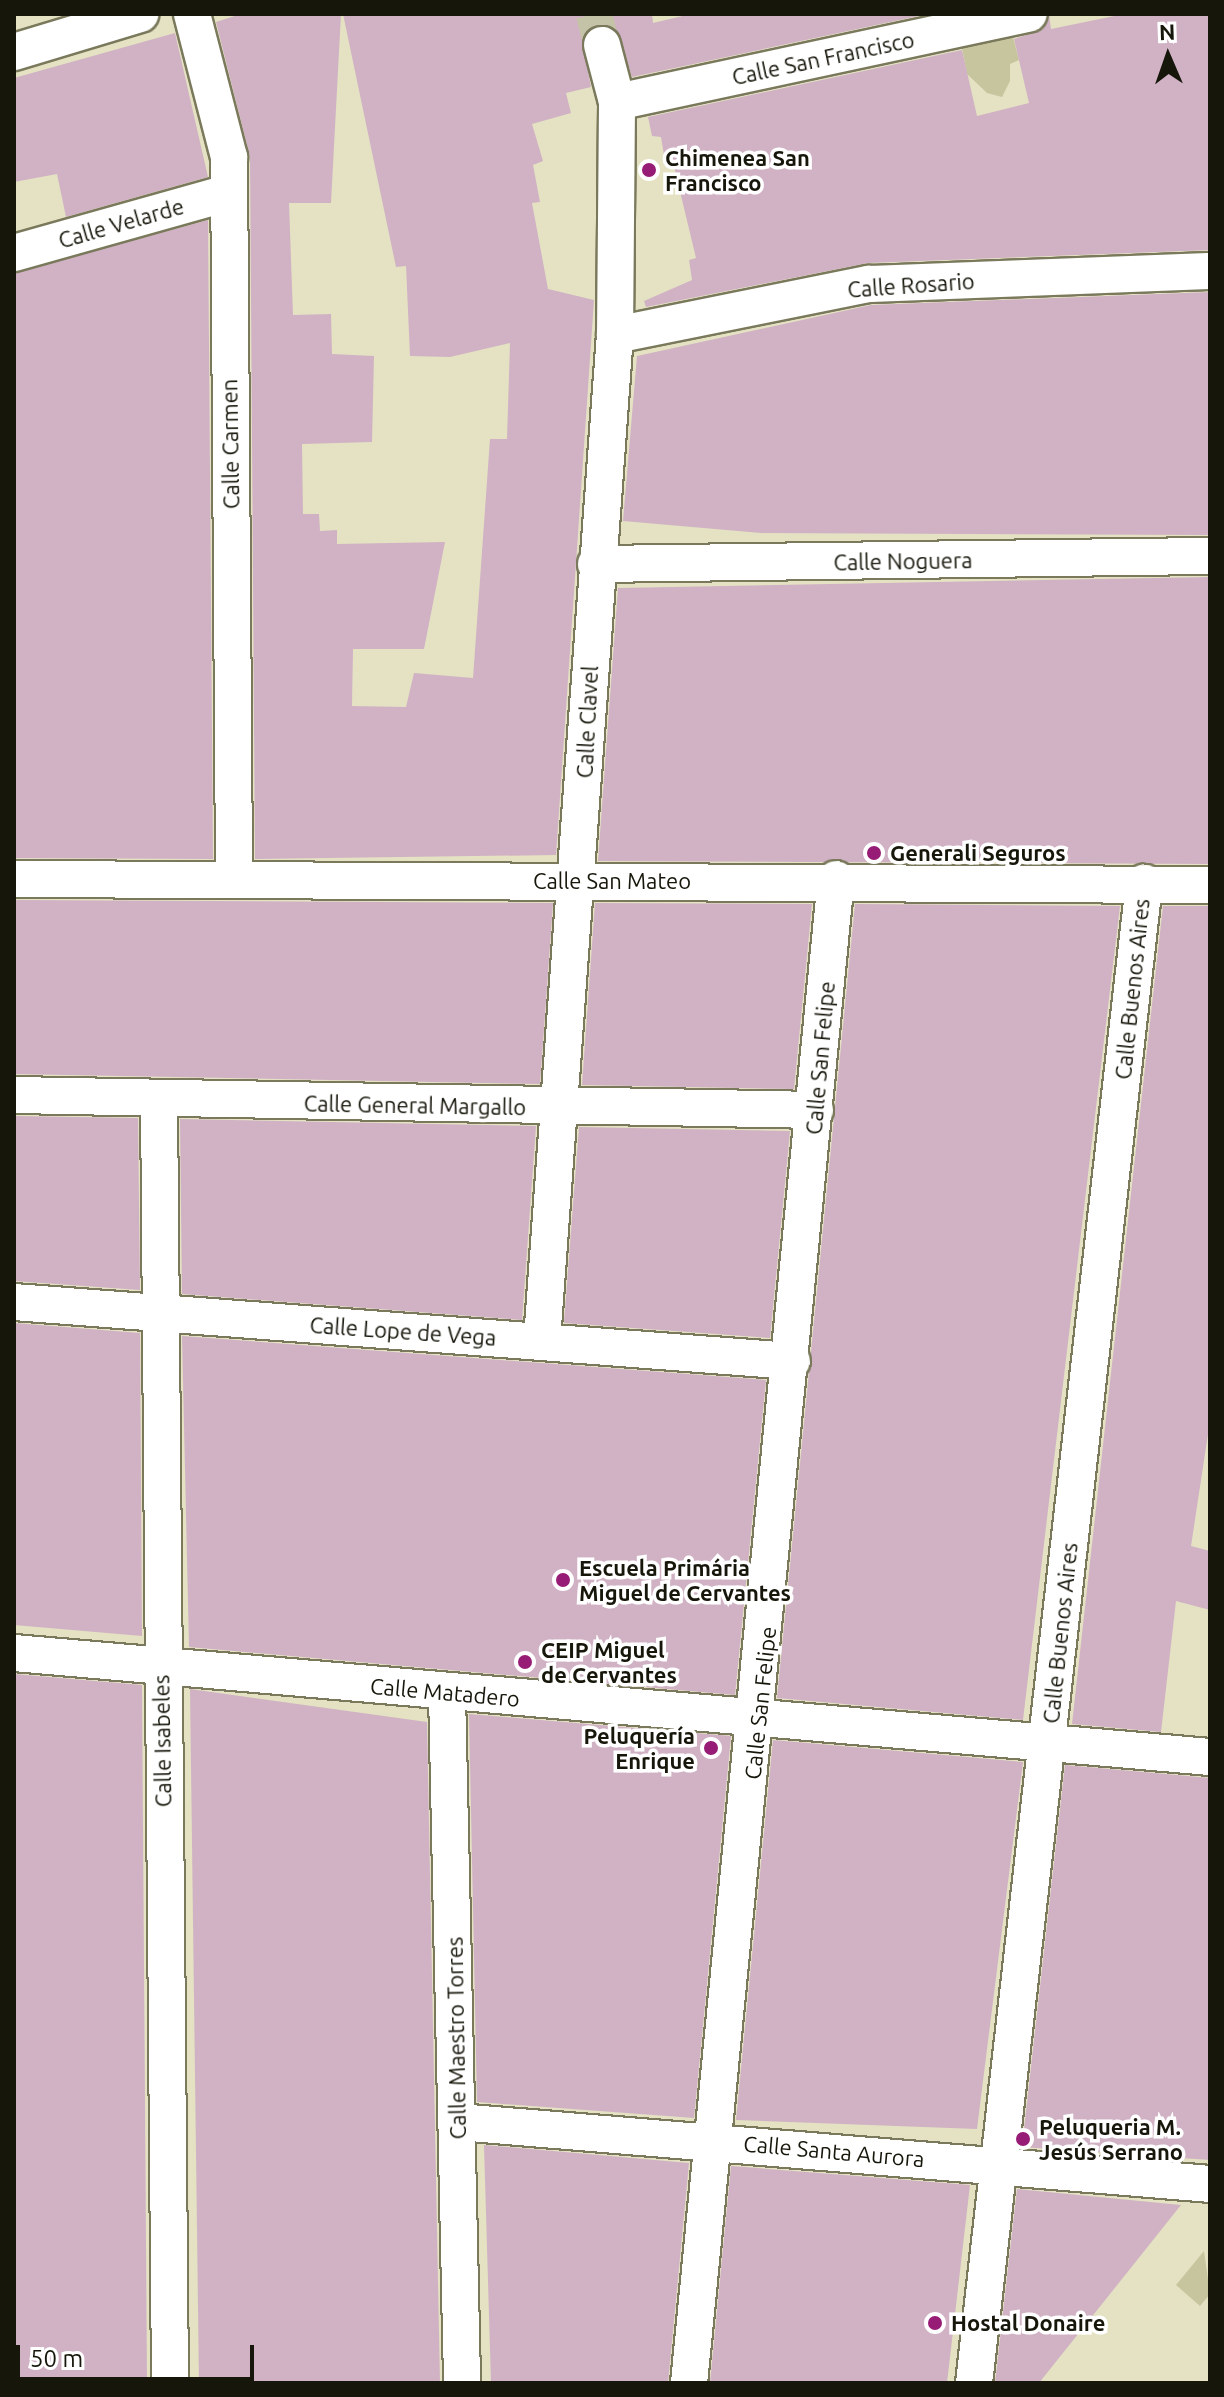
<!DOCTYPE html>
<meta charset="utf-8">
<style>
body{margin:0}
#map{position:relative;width:1224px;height:2397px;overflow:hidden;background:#e4e2c3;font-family:Ubuntu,sans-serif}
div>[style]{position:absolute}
.green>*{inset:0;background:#c7c59d}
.building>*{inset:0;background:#d0b2c4}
.street-tunnel>*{height:36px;margin-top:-18px;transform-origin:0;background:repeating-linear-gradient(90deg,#c5c3a7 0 36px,transparent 0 54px)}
.roads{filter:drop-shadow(2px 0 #7a795c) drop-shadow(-2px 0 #7a795c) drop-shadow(0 2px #7a795c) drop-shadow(0 -2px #7a795c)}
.street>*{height:36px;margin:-18px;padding:0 18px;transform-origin:18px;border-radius:18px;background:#fff}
.dots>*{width:22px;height:22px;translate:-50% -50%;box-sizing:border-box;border:4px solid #fff;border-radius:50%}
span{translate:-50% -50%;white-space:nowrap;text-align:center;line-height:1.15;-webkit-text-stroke:7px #fff;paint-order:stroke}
.street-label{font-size:22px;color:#16160b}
.poi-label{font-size:22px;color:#16160b;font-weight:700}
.left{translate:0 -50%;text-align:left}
.right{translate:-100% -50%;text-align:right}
.frame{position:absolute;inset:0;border:16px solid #16160b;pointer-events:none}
.north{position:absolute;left:1128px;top:16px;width:80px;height:80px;-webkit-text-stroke:6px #fff;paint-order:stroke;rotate:358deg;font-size:22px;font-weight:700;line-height:32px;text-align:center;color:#16160b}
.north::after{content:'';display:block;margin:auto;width:28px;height:36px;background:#16160b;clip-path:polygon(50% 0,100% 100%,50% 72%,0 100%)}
.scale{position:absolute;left:16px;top:2345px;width:238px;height:36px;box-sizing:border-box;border:4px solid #16160b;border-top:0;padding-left:10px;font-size:24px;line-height:28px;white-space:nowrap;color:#16160b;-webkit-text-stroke:6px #fff;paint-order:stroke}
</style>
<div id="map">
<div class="green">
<div style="clip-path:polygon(1013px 37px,1019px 60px,1010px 64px,1010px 81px,1002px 97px,987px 93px,967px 74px,962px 48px)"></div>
<div style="clip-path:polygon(1204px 2251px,1210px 2294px,1200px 2306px,1176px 2285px)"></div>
</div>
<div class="building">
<div style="clip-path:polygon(241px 14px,341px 14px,331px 203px,289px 203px,293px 315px,331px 314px,332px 354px,374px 356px,372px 442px,302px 444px,303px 514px,319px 514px,320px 531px,337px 530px,337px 544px,445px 542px,424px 649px,353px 649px,352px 706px,406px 707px,414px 673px,473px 678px,490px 439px,507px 439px,510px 343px,450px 357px,410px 356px,406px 266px,396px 267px,343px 14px,652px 14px,653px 23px,691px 14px,928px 14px,632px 77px,617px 31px,596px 25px,582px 40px,591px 87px,566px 93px,571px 113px,532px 124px,543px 161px,533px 165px,540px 202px,532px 203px,548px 289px,594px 300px,556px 855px,255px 859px,250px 157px,216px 22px)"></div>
<div style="clip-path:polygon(1049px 14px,1051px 29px,1124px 14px,1210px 14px,1210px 250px,868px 263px,646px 307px,644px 301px,692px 280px,689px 260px,696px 258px,671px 154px,664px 155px,661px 137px,652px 136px,648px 117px,962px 50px,977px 116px,1029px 103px,1014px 39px,1042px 30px)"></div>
<div style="clip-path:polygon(175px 33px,208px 177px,66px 217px,57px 174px,14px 182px,14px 78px)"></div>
<div style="clip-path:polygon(208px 220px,213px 859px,14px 858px,14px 273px)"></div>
<div style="clip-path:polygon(1210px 292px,1210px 535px,761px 533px,623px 521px,637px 356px,871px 305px)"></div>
<div style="clip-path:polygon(1210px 577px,1210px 864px,598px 861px,618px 588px)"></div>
<div style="clip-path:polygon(14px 900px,553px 903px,540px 1084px,14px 1074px)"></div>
<div style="clip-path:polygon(595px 903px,812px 904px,794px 1089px,582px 1085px)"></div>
<div style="clip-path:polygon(855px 904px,1120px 906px,1023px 1720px,777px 1698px)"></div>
<div style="clip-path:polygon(1163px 906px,1210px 906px,1210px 1421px,1191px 1546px,1210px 1551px,1210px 1610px,1176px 1601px,1161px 1732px,1072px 1724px)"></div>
<div style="clip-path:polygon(14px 1116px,138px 1118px,140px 1290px,14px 1281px)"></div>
<div style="clip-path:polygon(180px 1119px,536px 1126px,522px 1320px,182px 1294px)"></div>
<div style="clip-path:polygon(579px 1127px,790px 1131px,770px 1338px,564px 1323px)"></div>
<div style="clip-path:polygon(14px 1323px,140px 1333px,142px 1636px,14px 1625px)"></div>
<div style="clip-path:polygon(182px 1336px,766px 1380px,735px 1695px,189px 1647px)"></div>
<div style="clip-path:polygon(14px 1674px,142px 1685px,147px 2383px,14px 2383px)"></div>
<div style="clip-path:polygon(190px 1689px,427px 1722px,440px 2383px,199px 2383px)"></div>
<div style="clip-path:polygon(469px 1714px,731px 1736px,694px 2118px,477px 2102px)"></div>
<div style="clip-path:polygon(773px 1740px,1023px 1762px,977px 2129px,736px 2120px)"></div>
<div style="clip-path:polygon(1065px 1765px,1210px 1778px,1210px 2160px,1022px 2147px)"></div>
<div style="clip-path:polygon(484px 2145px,689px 2163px,668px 2383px,491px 2383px)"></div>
<div style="clip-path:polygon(731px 2166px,970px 2185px,947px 2383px,710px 2383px)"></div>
<div style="clip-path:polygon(1017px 2189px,1181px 2205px,1039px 2383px,995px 2383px)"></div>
</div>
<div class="street-tunnel">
<div style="left:594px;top:14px;width:32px;rotate:76deg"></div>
</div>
<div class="roads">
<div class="street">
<div style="left:192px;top:14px;width:148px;rotate:75.5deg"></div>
<div style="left:229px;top:157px;width:722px;rotate:89.6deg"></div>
<div style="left:14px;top:52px;width:132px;rotate:-16.8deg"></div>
<div style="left:617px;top:102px;width:421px;rotate:-12.1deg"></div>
<div style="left:14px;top:253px;width:222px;rotate:-15.7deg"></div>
<div style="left:615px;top:335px;width:259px;rotate:-11.4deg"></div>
<div style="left:869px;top:284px;width:341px;rotate:-2.2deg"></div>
<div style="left:596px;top:564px;width:614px;rotate:-0.75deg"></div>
<div style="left:14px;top:879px;width:1196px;rotate:0.29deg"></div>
<div style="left:14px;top:1095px;width:801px;rotate:1.07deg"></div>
<div style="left:159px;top:1099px;width:1284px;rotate:89.51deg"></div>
<div style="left:14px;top:1302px;width:780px;rotate:4.34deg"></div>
<div style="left:542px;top:1340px;width:1008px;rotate:-85.85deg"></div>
<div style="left:615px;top:335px;width:233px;rotate:-89.5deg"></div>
<div style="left:617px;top:102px;width:59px;rotate:-104.7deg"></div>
<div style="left:14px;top:1653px;width:1201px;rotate:4.97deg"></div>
<div style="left:447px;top:1693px;width:690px;rotate:88.75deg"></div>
<div style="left:458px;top:2122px;width:755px;rotate:4.71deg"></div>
<div style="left:689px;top:2383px;width:1511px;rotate:-84.42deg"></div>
<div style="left:974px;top:2383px;width:1510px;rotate:-83.53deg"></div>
</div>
</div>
<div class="dots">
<div style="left:649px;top:170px;background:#961c76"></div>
<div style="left:874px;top:853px;background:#961c76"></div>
<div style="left:563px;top:1580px;background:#961c76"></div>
<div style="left:525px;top:1662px;background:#961c76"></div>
<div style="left:711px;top:1748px;background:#961c76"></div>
<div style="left:1023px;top:2139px;background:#961c76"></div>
<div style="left:935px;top:2323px;background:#961c76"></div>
</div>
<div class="street-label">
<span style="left:823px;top:58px;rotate:-12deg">Calle San Francisco</span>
<span style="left:121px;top:223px;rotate:-16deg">Calle Velarde</span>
<span style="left:911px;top:285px;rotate:-4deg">Calle Rosario</span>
<span style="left:230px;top:444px;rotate:-91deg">Calle Carmen</span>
<span style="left:903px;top:561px;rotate:-1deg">Calle Noguera</span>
<span style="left:587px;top:722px;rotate:-87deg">Calle Clavel</span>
<span style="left:612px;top:881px">Calle San Mateo</span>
<span style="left:1132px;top:989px;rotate:-84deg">Calle Buenos Aires</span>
<span style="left:820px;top:1058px;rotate:-85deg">Calle San Felipe</span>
<span style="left:415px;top:1105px;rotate:1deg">Calle General Margallo</span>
<span style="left:403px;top:1331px;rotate:4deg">Calle Lope de Vega</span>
<span style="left:1060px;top:1633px;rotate:-84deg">Calle Buenos Aires</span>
<span style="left:445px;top:1692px;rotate:5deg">Calle Matadero</span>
<span style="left:760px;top:1703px;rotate:-84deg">Calle San Felipe</span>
<span style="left:162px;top:1741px;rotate:-91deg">Calle Isabeles</span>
<span style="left:456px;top:2038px;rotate:-91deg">Calle Maestro Torres</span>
<span style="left:834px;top:2151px;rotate:5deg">Calle Santa Aurora</span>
</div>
<div class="poi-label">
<span class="left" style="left:665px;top:170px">Chimenea San<br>Francisco</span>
<span class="left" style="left:890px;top:853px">Generali Seguros</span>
<span class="left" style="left:579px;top:1580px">Escuela Primária<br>Miguel de Cervantes</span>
<span class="left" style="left:541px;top:1662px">CEIP Miguel<br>de Cervantes</span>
<span class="right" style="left:695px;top:1748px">Peluquería<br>Enrique</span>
<span class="left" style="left:1039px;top:2139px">Peluqueria M.<br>Jesús Serrano</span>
<span class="left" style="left:951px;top:2323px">Hostal Donaire</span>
</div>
<div class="frame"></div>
<div class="north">N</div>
<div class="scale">50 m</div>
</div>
